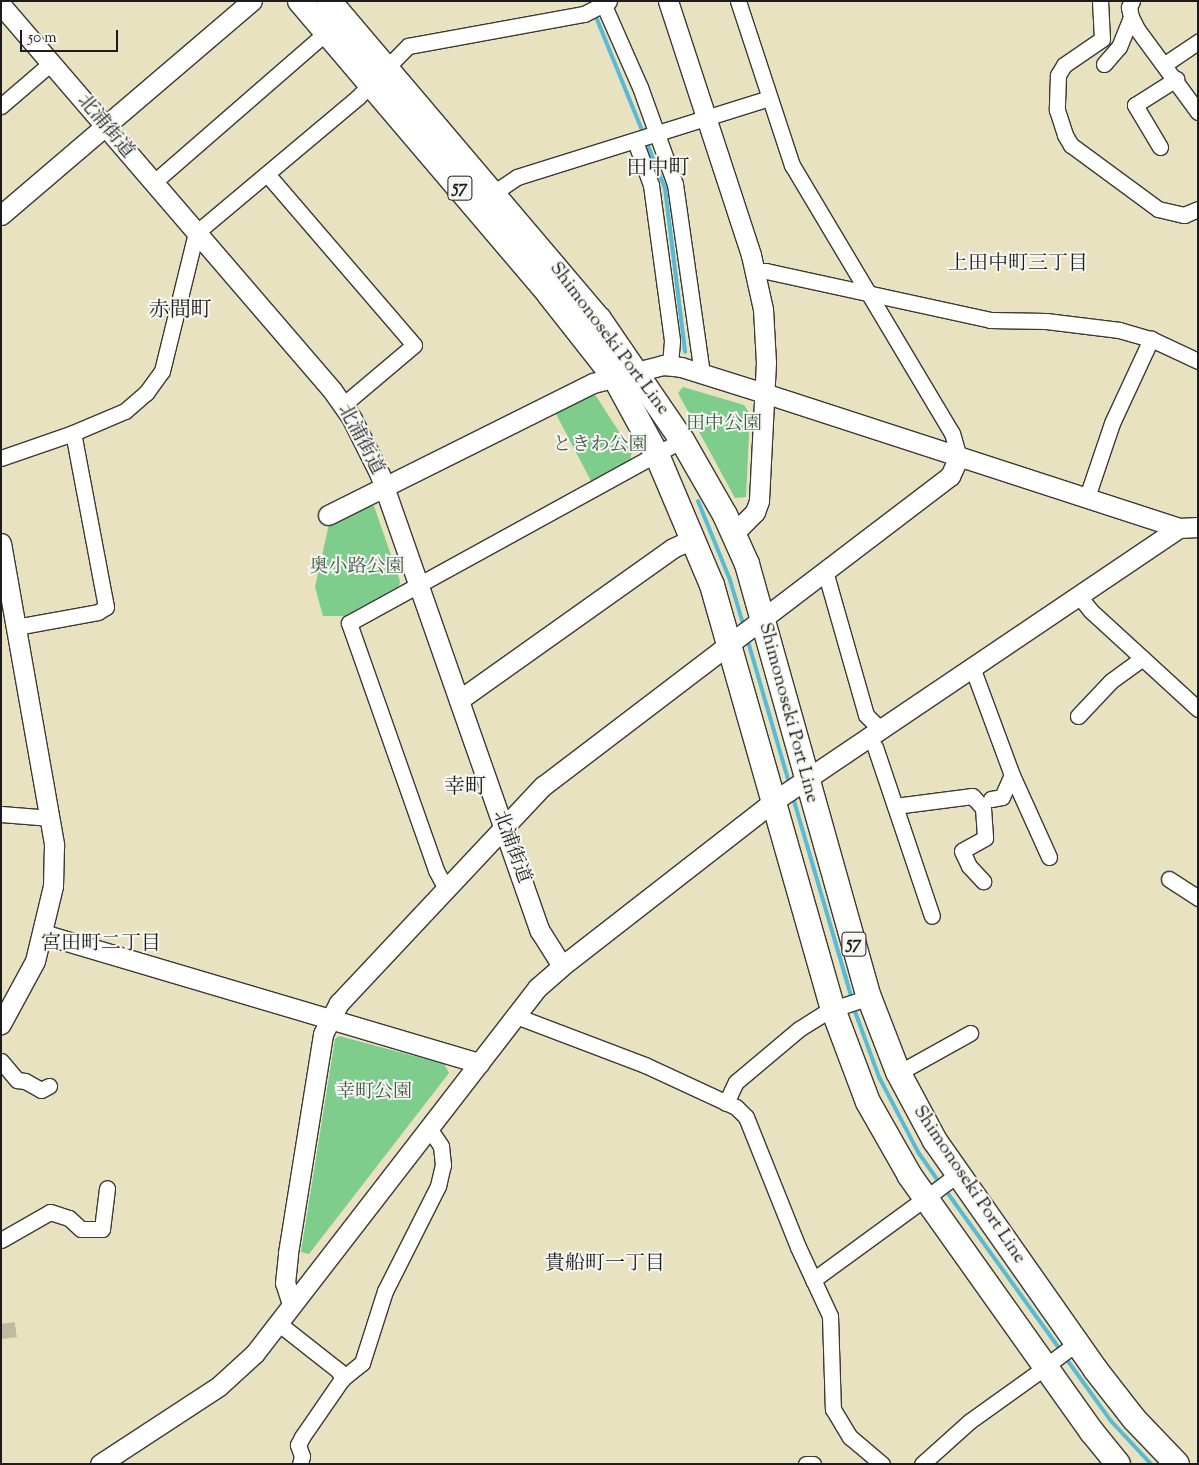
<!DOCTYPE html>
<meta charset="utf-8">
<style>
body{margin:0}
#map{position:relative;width:1199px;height:1465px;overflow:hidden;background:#e8e2c1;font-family:"Sorts Mill Goudy","Noto Serif JP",serif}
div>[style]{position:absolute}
.green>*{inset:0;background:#7ecd8d}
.stream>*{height:4px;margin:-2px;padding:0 2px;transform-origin:2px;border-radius:2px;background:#57bad6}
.minor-tunnel>*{height:15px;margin-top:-7.5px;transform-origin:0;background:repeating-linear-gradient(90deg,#bfbaa0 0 15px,transparent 0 23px)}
.roads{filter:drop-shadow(1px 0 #3b3a35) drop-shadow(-1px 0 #3b3a35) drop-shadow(0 1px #3b3a35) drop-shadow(0 -1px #3b3a35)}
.minor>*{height:15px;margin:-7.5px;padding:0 7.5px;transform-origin:7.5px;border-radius:7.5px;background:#fff}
.tertiary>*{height:19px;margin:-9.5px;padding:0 9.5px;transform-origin:9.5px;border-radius:9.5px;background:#fff}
.primary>*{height:24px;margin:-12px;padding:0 12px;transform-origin:12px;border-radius:12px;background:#fff}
span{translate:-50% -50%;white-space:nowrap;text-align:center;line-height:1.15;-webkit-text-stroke:4px #f6f6f2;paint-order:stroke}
.shield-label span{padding:1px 4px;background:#f6f6f2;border:1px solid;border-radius:4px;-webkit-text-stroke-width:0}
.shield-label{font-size:18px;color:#1c1c1c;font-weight:700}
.street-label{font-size:19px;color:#1c1c1c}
.park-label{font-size:19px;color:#3e5a44}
.neighbourhood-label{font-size:20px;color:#1c1c1c}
.quarter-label{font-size:21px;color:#1c1c1c}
.frame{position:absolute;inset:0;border:2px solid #1c1c1c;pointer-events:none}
.scale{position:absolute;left:20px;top:30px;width:98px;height:22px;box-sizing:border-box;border:2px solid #1c1c1c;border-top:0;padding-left:6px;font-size:15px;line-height:18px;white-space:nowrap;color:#1c1c1c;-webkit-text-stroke:4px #f6f6f2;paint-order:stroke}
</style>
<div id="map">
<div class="green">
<div style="clip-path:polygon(683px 387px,744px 405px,750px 414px,746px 497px,735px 498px,678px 393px)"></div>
<div style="clip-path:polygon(590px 393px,596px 396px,632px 452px,630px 460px,591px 481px,555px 412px)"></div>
<div style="clip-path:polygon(370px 504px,374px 506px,400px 581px,399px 586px,345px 616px,323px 616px,315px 587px,329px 524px)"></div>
<div style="clip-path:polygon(339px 1036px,444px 1064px,449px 1073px,309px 1254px,301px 1252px,335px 1039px)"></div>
</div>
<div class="stream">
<div style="left:594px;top:12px;width:133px;rotate:67.9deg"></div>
<div style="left:646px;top:141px;width:51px;rotate:68deg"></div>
<div style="left:665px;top:188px;width:165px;rotate:83deg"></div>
<div style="left:698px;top:501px;width:85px;rotate:67.9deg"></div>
<div style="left:730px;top:580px;width:49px;rotate:73.4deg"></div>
<div style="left:747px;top:638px;width:151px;rotate:73.8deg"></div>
<div style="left:792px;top:794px;width:214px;rotate:73.7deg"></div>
<div style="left:853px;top:1006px;width:76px;rotate:69.9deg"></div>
<div style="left:879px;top:1077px;width:85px;rotate:62.5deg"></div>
<div style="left:918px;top:1152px;width:38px;rotate:55deg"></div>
<div style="left:944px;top:1188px;width:201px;rotate:54.3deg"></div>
<div style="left:1065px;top:1357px;width:79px;rotate:54.3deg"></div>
<div style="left:1111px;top:1421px;width:59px;rotate:47.1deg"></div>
</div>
<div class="minor-tunnel">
<div style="left:1px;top:1331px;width:16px;rotate:-7deg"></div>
</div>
<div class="roads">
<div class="minor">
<div style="left:602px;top:1px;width:94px;rotate:66.2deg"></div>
<div style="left:640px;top:87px;width:103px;rotate:70.2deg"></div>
<div style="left:675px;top:184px;width:192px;rotate:81.9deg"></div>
<div style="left:738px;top:1px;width:173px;rotate:71.8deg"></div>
<div style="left:792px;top:165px;width:312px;rotate:59.2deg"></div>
<div style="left:952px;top:433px;width:25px;rotate:74deg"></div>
<div style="left:1100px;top:1px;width:38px;rotate:87deg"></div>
<div style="left:1102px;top:39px;width:46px;rotate:145.6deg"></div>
<div style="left:1064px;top:65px;width:12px;rotate:121deg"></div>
<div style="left:1058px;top:75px;width:35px;rotate:92deg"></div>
<div style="left:1057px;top:110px;width:26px;rotate:72deg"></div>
<div style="left:1065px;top:135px;width:12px;rotate:59deg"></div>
<div style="left:1071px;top:145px;width:108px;rotate:36.3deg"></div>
<div style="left:1158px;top:209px;width:27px;rotate:13deg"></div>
<div style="left:1184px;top:215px;width:15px;rotate:-23deg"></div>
<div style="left:1132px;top:1px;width:7px;rotate:117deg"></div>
<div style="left:1129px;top:7px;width:10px;rotate:79deg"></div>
<div style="left:1131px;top:17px;width:13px;rotate:63deg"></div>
<div style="left:1137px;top:29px;width:103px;rotate:53.7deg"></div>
<div style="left:1104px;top:64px;width:23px;rotate:-49deg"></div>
<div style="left:1119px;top:47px;width:32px;rotate:-68deg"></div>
<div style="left:1165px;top:64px;width:40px;rotate:-34deg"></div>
<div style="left:1px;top:106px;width:66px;rotate:-40.7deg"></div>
<div style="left:635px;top:141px;width:47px;rotate:70deg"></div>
<div style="left:651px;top:185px;width:157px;rotate:82.3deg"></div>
<div style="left:672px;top:341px;width:24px;rotate:95deg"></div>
<div style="left:1160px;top:147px;width:49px;rotate:-120.8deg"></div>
<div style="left:1135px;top:105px;width:49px;rotate:-32.4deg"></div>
<div style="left:267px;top:174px;width:225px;rotate:49.3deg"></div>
<div style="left:414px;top:345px;width:93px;rotate:139.8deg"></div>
<div style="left:153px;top:183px;width:230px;rotate:-41deg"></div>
<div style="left:486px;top:198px;width:37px;rotate:-34deg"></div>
<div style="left:517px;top:177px;width:264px;rotate:-17.4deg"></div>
<div style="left:755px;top:272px;width:11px;rotate:-5deg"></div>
<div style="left:766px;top:271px;width:229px;rotate:12.3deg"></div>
<div style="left:990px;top:320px;width:56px;rotate:1deg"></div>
<div style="left:1046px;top:321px;width:74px;rotate:7deg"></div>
<div style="left:1119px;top:330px;width:33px;rotate:16deg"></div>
<div style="left:1151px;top:339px;width:52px;rotate:25.1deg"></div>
<div style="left:1px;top:458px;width:76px;rotate:-19.1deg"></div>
<div style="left:73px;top:433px;width:56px;rotate:-22.9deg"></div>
<div style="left:125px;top:411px;width:28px;rotate:-41deg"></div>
<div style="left:146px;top:393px;width:27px;rotate:-54deg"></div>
<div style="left:162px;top:371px;width:142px;rotate:-76.2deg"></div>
<div style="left:196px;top:233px;width:212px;rotate:-40deg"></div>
<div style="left:358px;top:97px;width:71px;rotate:-45.6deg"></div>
<div style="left:408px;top:46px;width:179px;rotate:-10.3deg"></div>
<div style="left:584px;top:14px;width:28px;rotate:-27deg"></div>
<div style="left:1087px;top:497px;width:78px;rotate:-71.3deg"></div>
<div style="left:1112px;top:423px;width:93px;rotate:-65.1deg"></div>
<div style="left:825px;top:571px;width:150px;rotate:74.1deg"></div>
<div style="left:866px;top:715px;width:20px;rotate:45deg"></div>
<div style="left:1078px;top:595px;width:21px;rotate:51deg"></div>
<div style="left:1091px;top:611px;width:145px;rotate:42.5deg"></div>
<div style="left:16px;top:627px;width:83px;rotate:-10.4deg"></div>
<div style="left:98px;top:612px;width:9px;rotate:-32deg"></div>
<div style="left:106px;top:607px;width:177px;rotate:-100.7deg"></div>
<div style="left:972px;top:667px;width:115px;rotate:69.7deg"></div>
<div style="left:1012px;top:775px;width:90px;rotate:65.7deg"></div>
<div style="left:1078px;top:716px;width:48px;rotate:-46.7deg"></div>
<div style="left:1111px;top:681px;width:39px;rotate:-36deg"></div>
<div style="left:875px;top:747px;width:178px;rotate:71.4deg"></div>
<div style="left:991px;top:799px;width:11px;rotate:-10deg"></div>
<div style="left:1002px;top:797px;width:24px;rotate:-66deg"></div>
<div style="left:895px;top:806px;width:78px;rotate:-7.4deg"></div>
<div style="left:972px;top:796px;width:4px;rotate:45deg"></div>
<div style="left:975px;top:799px;width:12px;rotate:48deg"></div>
<div style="left:983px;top:808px;width:30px;rotate:86deg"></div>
<div style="left:985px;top:838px;width:26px;rotate:151deg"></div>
<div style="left:962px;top:851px;width:17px;rotate:65deg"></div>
<div style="left:969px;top:866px;width:21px;rotate:47deg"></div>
<div style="left:1px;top:814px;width:50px;rotate:4.6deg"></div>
<div style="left:1169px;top:879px;width:35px;rotate:33deg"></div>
<div style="left:446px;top:889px;width:21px;rotate:-118deg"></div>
<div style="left:436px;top:870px;width:262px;rotate:-109.4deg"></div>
<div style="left:349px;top:623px;width:380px;rotate:-28.8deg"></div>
<div style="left:833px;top:1009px;width:38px;rotate:-18deg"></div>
<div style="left:516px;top:1016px;width:138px;rotate:20.8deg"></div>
<div style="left:645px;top:1065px;width:100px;rotate:24.8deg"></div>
<div style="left:736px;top:1107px;width:14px;rotate:45deg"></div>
<div style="left:746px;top:1117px;width:140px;rotate:68.2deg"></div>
<div style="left:798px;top:1247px;width:76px;rotate:65.1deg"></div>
<div style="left:830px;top:1316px;width:93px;rotate:88.2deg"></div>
<div style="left:833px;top:1409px;width:33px;rotate:59deg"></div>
<div style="left:850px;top:1437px;width:42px;rotate:40.2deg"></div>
<div style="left:1px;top:1061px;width:25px;rotate:50deg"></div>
<div style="left:17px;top:1080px;width:8px;rotate:7deg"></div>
<div style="left:25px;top:1081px;width:18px;rotate:29deg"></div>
<div style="left:41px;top:1090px;width:9px;rotate:-27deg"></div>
<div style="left:909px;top:1067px;width:70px;rotate:-29.1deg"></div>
<div style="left:726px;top:1103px;width:23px;rotate:-65deg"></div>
<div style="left:736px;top:1082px;width:82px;rotate:-40.1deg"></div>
<div style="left:799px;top:1029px;width:28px;rotate:-32deg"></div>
<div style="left:926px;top:1198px;width:39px;rotate:-37deg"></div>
<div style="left:1px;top:1240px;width:56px;rotate:-29.7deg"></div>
<div style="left:50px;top:1212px;width:20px;rotate:18deg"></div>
<div style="left:69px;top:1218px;width:16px;rotate:43deg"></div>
<div style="left:81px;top:1229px;width:21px"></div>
<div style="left:102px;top:1229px;width:41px;rotate:-83deg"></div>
<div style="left:813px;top:1280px;width:127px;rotate:-36.1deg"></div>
<div style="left:278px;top:1323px;width:78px;rotate:38.2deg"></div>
<div style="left:339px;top:1371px;width:9px;rotate:69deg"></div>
<div style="left:1046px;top:1366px;width:40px;rotate:-37deg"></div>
<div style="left:300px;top:1464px;width:8px;rotate:-76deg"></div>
<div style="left:302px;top:1456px;width:12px;rotate:-110deg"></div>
<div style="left:298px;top:1445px;width:9px;rotate:-63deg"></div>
<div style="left:302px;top:1437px;width:70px;rotate:-55.4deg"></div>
<div style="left:342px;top:1379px;width:26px;rotate:-39deg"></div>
<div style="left:362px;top:1363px;width:76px;rotate:-72.3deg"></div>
<div style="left:385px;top:1291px;width:118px;rotate:-63.2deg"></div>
<div style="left:438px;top:1186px;width:22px;rotate:-77deg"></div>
<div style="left:443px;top:1165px;width:19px;rotate:-96deg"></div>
<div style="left:441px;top:1146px;width:22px;rotate:-124deg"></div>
<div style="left:806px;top:1464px;width:7px"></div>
<div style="left:922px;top:1464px;width:64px;rotate:-41.9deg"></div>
<div style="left:970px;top:1421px;width:82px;rotate:-35.6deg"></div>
</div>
<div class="tertiary">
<div style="left:668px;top:1px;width:267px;rotate:71.9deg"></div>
<div style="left:751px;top:255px;width:55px;rotate:77.5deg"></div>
<div style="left:763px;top:309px;width:53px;rotate:86.8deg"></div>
<div style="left:766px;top:362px;width:139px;rotate:92.9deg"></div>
<div style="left:759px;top:501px;width:12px;rotate:110deg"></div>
<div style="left:755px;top:512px;width:30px;rotate:135deg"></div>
<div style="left:1px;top:5px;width:508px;rotate:49.31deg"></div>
<div style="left:332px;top:390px;width:35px;rotate:55deg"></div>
<div style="left:352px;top:419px;width:63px;rotate:63.4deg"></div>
<div style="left:380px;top:475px;width:483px;rotate:70.7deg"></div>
<div style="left:540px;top:931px;width:41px;rotate:57.8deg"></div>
<div style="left:1px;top:215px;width:330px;rotate:-40.5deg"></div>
<div style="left:328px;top:515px;width:296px;rotate:-26.5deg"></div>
<div style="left:593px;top:383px;width:72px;rotate:-14.4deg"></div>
<div style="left:663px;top:365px;width:18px;rotate:6deg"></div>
<div style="left:681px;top:367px;width:87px;rotate:17.4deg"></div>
<div style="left:764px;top:393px;width:436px;rotate:18deg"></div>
<div style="left:1179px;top:528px;width:19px;rotate:-3deg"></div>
<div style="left:1px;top:543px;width:307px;rotate:80deg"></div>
<div style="left:54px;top:845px;width:41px;rotate:91.4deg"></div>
<div style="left:53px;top:886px;width:77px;rotate:103.5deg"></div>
<div style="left:35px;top:961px;width:72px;rotate:118.4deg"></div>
<div style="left:459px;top:700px;width:262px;rotate:-35.4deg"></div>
<div style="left:673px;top:548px;width:23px;rotate:-25deg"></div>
<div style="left:43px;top:934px;width:455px;rotate:16.5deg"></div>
<div style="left:292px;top:1304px;width:22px;rotate:-108deg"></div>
<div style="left:285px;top:1283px;width:30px;rotate:-84deg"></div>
<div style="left:288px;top:1253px;width:222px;rotate:-80.9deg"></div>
<div style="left:323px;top:1034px;width:35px;rotate:-63deg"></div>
<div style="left:339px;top:1003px;width:298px;rotate:-46.8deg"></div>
<div style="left:543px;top:786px;width:512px;rotate:-37.3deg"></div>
<div style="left:950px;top:476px;width:21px;rotate:-65deg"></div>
<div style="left:100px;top:1464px;width:142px;rotate:-33.2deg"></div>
<div style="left:219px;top:1386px;width:49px;rotate:-42.5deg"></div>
<div style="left:255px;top:1353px;width:461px;rotate:-52.3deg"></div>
<div style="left:537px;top:988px;width:33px;rotate:-41deg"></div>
<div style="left:562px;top:966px;width:269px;rotate:-37.9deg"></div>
<div style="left:774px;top:801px;width:488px;rotate:-34deg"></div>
</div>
<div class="primary">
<div style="left:300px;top:1px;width:385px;rotate:49.6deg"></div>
<div style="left:549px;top:294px;width:107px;rotate:51.8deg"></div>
<div style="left:615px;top:378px;width:88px;rotate:61.4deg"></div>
<div style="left:657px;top:455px;width:141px;rotate:67.1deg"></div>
<div style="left:712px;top:585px;width:441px;rotate:74.1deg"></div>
<div style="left:833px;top:1009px;width:99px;rotate:69.4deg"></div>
<div style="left:868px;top:1102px;width:85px;rotate:60.4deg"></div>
<div style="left:910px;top:1176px;width:314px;rotate:54.6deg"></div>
<div style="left:1092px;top:1432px;width:41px;rotate:50.9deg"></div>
<div style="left:329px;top:1px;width:417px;rotate:49.7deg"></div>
<div style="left:599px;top:319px;width:147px;rotate:55.6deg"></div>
<div style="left:682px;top:440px;width:86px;rotate:60.2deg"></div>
<div style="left:725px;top:515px;width:54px;rotate:65.8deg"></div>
<div style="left:747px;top:564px;width:450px;rotate:74.3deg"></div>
<div style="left:869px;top:997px;width:80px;rotate:68.9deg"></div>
<div style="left:898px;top:1072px;width:78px;rotate:61.8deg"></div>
<div style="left:935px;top:1141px;width:279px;rotate:54.9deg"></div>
<div style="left:1095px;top:1369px;width:63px;rotate:52deg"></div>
<div style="left:1134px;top:1419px;width:62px;rotate:46.3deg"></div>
</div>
</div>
<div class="shield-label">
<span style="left:460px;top:188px">57</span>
<span style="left:854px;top:944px">57</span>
</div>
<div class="street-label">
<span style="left:105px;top:127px;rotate:50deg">北浦街道</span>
<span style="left:609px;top:339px;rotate:53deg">Shimonoseki Port Line</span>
<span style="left:360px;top:440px;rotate:62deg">北浦街道</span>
<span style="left:788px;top:713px;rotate:75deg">Shimonoseki Port Line</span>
<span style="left:511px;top:847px;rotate:70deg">北浦街道</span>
<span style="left:969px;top:1185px;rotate:56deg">Shimonoseki Port Line</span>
</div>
<div class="park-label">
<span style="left:724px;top:425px">田中公園</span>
<span style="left:600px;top:446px">ときわ公園</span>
<span style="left:357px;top:568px">奥小路公園</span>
<span style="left:374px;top:1093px">幸町公園</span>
</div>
<div class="neighbourhood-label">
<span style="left:1018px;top:264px">上田中町三丁目</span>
<span style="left:101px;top:944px">宮田町二丁目</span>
<span style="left:605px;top:1264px">貴船町一丁目</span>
</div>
<div class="quarter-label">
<span style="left:658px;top:169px">田中町</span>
<span style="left:180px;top:311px">赤間町</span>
<span style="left:465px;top:788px">幸町</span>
</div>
<div class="frame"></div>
<div class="scale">50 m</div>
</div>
